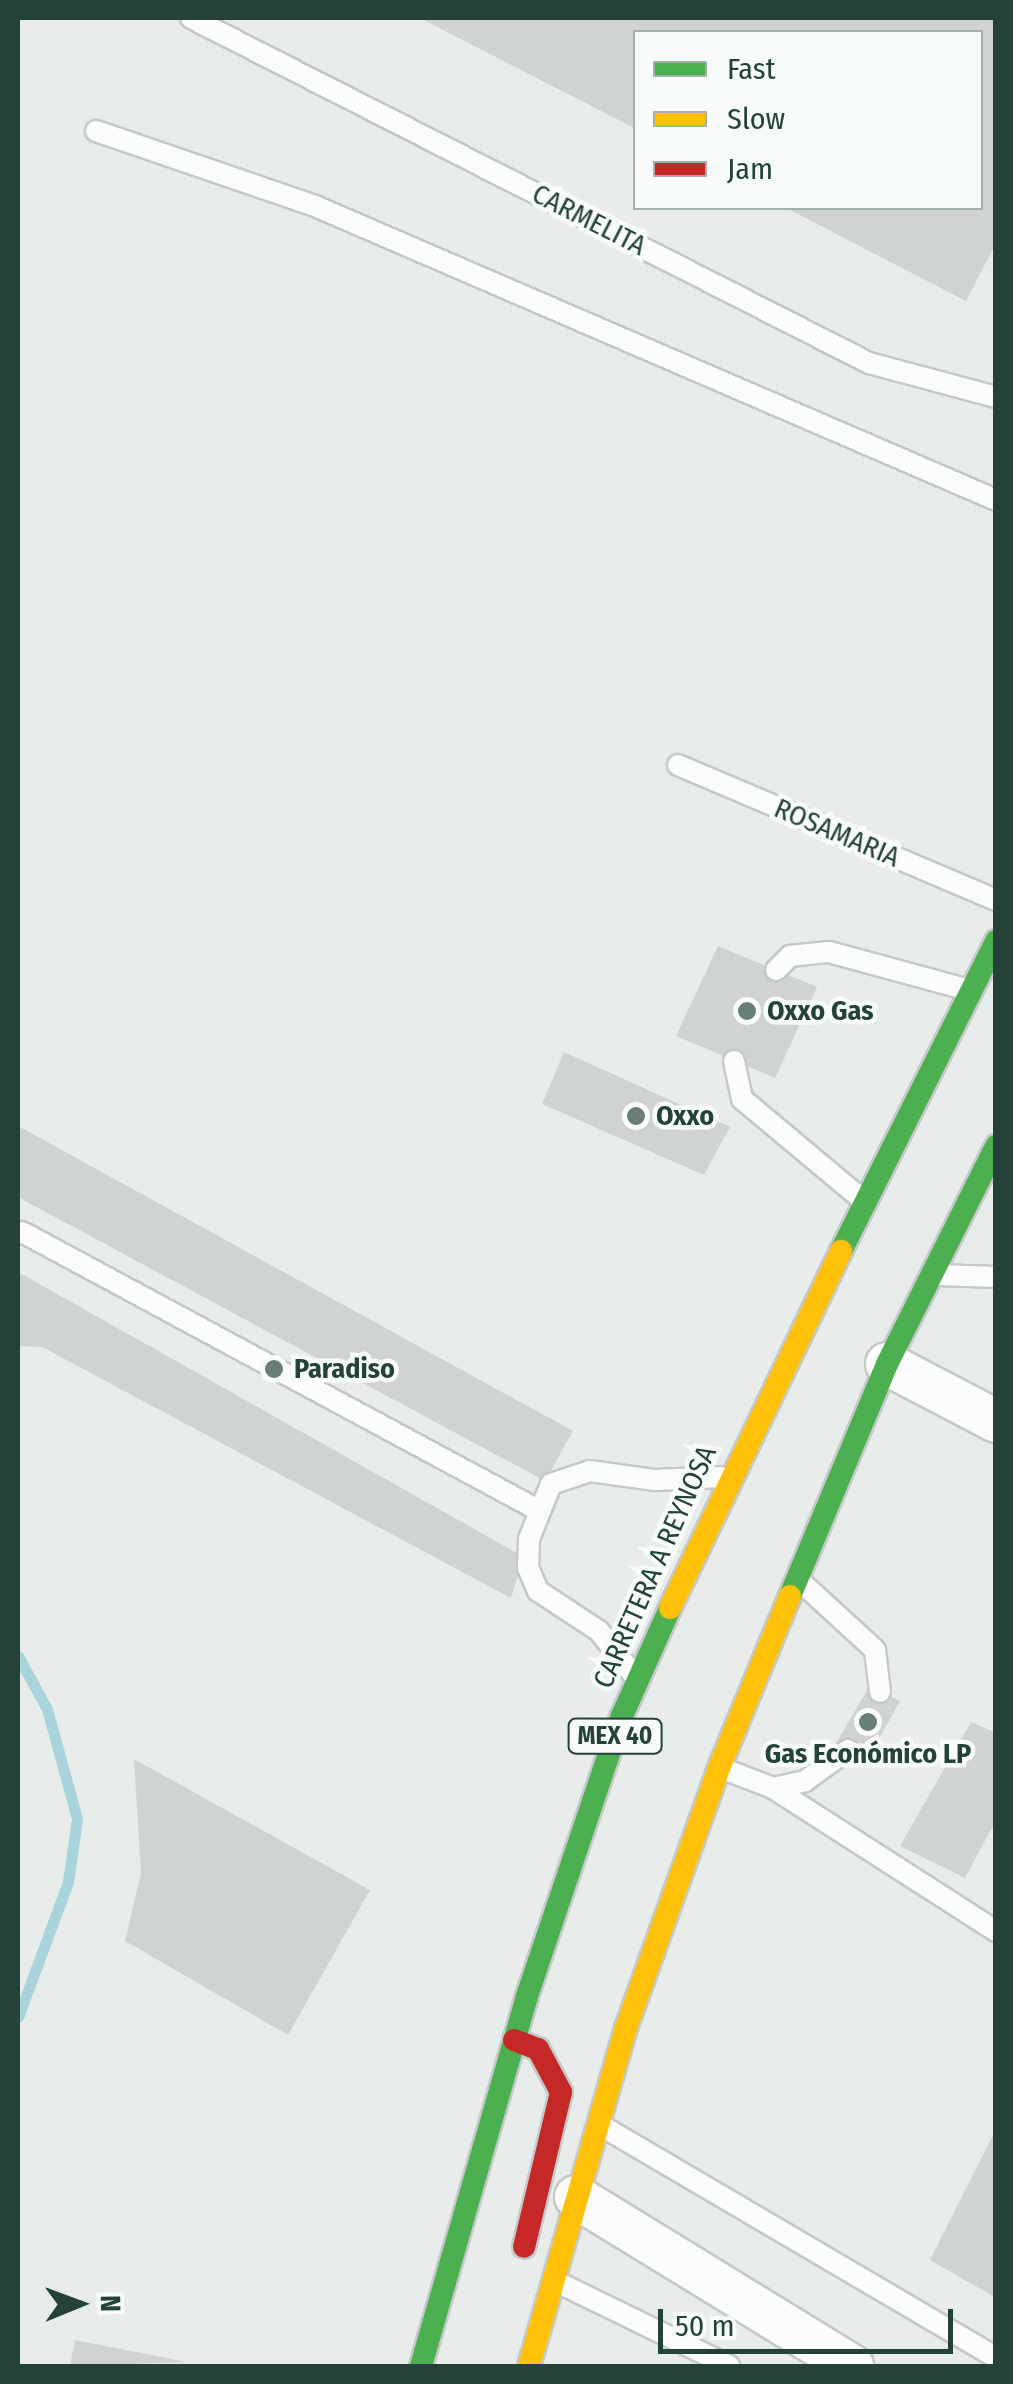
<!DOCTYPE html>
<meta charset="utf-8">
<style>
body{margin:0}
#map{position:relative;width:1013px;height:2384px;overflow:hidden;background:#e8edeb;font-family:"Fira Sans Condensed",sans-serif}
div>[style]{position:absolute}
.stream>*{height:11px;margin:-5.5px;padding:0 5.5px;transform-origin:5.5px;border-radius:5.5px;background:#a9d4db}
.building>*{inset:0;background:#cfd4d2}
.roads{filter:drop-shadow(2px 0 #c5cac8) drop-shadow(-2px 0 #c5cac8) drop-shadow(0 2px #c5cac8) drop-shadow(0 -2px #c5cac8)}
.lane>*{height:20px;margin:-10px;padding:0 10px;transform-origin:10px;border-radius:10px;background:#fcfcfc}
.street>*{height:42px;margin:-21px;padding:0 21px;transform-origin:21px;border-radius:21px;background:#fcfcfc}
.fast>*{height:22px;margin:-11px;padding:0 11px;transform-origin:11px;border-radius:11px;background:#4caf50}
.slow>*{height:22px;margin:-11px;padding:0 11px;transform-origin:11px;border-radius:11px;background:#ffc107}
.jam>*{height:22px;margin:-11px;padding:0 11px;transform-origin:11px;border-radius:11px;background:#c62828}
.dots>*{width:28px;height:28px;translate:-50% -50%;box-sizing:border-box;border:5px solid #f7fbf9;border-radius:50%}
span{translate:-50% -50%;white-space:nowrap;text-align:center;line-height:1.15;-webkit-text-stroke:9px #f7fbf9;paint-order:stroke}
.shield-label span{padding:2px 8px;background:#f7fbf9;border:2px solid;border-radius:8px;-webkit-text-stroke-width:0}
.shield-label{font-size:25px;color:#24423a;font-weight:700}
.street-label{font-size:28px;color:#24423a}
.poi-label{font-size:28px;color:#24423a;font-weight:700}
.left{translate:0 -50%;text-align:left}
.frame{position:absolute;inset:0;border:20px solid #24423a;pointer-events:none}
.legend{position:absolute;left:633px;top:30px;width:350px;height:180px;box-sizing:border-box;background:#f7fbf9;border:2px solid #a3b1ad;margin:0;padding:12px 18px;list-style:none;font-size:30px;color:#24423a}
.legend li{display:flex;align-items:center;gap:20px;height:50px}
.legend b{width:50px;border:2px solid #a3b1ad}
.north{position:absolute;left:30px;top:2254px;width:100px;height:100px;-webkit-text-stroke:8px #f7fbf9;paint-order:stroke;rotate:89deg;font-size:28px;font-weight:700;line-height:40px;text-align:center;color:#24423a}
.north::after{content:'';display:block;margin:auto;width:35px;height:45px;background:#24423a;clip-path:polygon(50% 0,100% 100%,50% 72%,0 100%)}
.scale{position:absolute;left:658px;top:2309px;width:295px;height:45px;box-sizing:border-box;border:5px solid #24423a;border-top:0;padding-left:12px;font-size:30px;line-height:35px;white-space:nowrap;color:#24423a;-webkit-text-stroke:8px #f7fbf9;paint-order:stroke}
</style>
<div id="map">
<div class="stream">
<div style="left:18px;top:1656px;width:60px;rotate:61.3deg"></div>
<div style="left:47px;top:1709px;width:114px;rotate:74.7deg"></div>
<div style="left:77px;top:1819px;width:64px;rotate:98.1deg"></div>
<div style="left:68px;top:1882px;width:144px;rotate:110.3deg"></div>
</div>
<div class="building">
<div style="clip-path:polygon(420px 18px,996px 18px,996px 243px,966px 301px,786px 208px,980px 208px,980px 32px,636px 32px,636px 129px)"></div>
<div style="clip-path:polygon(718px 946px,817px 987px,775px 1078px,676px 1036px)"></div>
<div style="clip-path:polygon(564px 1052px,730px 1127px,704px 1175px,542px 1104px)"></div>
<div style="clip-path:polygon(18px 1126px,573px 1431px,545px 1481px,18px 1197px)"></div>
<div style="clip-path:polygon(18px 1272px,524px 1557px,511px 1598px,42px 1347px,18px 1346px)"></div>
<div style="clip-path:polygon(869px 1687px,900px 1701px,867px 1760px,836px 1743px)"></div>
<div style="clip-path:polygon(971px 1722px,996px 1733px,996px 1820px,965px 1878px,900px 1846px)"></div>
<div style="clip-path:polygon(134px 1759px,370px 1890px,288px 2035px,125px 1941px,141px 1873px)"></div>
<div style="clip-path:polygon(996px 2129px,996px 2298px,930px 2260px)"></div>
<div style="clip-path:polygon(75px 2340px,187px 2362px,70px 2366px)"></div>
</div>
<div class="roads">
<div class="lane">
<div style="left:191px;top:18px;width:761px;rotate:26.97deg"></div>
<div style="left:869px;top:363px;width:131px;rotate:15deg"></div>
<div style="left:96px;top:131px;width:231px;rotate:18.9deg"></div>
<div style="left:315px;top:206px;width:742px;rotate:23.35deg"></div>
<div style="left:678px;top:765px;width:345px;rotate:23deg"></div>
<div style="left:776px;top:970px;width:20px;rotate:-45deg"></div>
<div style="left:790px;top:956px;width:39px;rotate:-6deg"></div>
<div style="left:829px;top:952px;width:145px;rotate:15.2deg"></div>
<div style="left:734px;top:1061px;width:39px;rotate:78deg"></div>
<div style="left:742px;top:1099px;width:158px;rotate:39.9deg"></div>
<div style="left:22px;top:1232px;width:588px;rotate:28.31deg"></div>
<div style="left:937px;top:1275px;width:59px;rotate:1.9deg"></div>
<div style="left:802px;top:1583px;width:99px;rotate:42.5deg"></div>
<div style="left:875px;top:1650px;width:42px;rotate:83.2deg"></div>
<div style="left:633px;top:1674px;width:55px;rotate:-128.3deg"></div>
<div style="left:599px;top:1631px;width:73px;rotate:-146.7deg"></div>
<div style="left:538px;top:1591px;width:25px;rotate:-113deg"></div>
<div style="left:528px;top:1568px;width:29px;rotate:-88deg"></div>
<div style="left:529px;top:1539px;width:59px;rotate:-68.2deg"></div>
<div style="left:551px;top:1484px;width:41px;rotate:-18.4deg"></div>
<div style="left:590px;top:1471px;width:66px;rotate:7.9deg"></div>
<div style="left:655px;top:1480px;width:66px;rotate:-2.6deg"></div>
<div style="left:721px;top:1768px;width:56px;rotate:21deg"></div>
<div style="left:773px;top:1788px;width:265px;rotate:32.7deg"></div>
<div style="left:773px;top:1788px;width:33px;rotate:-12deg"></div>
<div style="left:805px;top:1781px;width:53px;rotate:-35.8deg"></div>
<div style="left:600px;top:2125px;width:459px;rotate:30.4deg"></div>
<div style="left:555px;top:2281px;width:194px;rotate:26deg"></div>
</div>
<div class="street">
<div style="left:887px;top:1364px;width:123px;rotate:27.6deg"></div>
<div style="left:576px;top:2197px;width:324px;rotate:31.5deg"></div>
</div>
<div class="fast">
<div style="left:841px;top:1251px;width:347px;rotate:-63.4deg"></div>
<div style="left:790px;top:1596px;width:251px;rotate:-67.3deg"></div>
<div style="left:887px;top:1364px;width:244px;rotate:-63.4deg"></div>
<div style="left:421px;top:2366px;width:382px;rotate:-74deg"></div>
<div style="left:526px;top:1999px;width:299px;rotate:-71.3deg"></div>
<div style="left:622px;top:1716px;width:118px;rotate:-66deg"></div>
</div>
<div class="slow">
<div style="left:670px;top:1608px;width:396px;rotate:-64.4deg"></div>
<div style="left:529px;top:2366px;width:352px;rotate:-74deg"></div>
<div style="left:626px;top:2028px;width:276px;rotate:-70.3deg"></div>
<div style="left:719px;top:1768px;width:186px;rotate:-67.6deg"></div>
</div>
<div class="jam">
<div style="left:514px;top:2040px;width:26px;rotate:21deg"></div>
<div style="left:538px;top:2049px;width:49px;rotate:61.9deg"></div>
<div style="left:561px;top:2092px;width:159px;rotate:103.4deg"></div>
</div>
</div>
<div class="dots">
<div style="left:747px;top:1011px;background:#697e78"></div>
<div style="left:636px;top:1116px;background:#697e78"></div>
<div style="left:274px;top:1369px;background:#697e78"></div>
<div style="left:868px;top:1722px;background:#697e78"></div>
</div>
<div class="shield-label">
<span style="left:615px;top:1736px">MEX 40</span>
</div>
<div class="street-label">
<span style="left:589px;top:220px;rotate:27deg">CARMELITA</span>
<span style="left:837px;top:833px;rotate:23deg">ROSAMARIA</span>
<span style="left:655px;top:1567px;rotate:-66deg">CARRETERA A REYNOSA</span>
</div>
<div class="poi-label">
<span class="left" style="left:767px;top:1011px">Oxxo Gas</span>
<span class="left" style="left:656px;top:1116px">Oxxo</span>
<span class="left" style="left:294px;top:1369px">Paradiso</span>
<span style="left:868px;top:1754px">Gas Económico LP</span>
</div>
<div class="frame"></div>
<ul class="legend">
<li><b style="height:12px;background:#4caf50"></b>Fast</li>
<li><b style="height:12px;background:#ffc107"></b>Slow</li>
<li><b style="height:12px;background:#c62828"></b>Jam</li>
</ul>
<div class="north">N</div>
<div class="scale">50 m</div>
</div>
